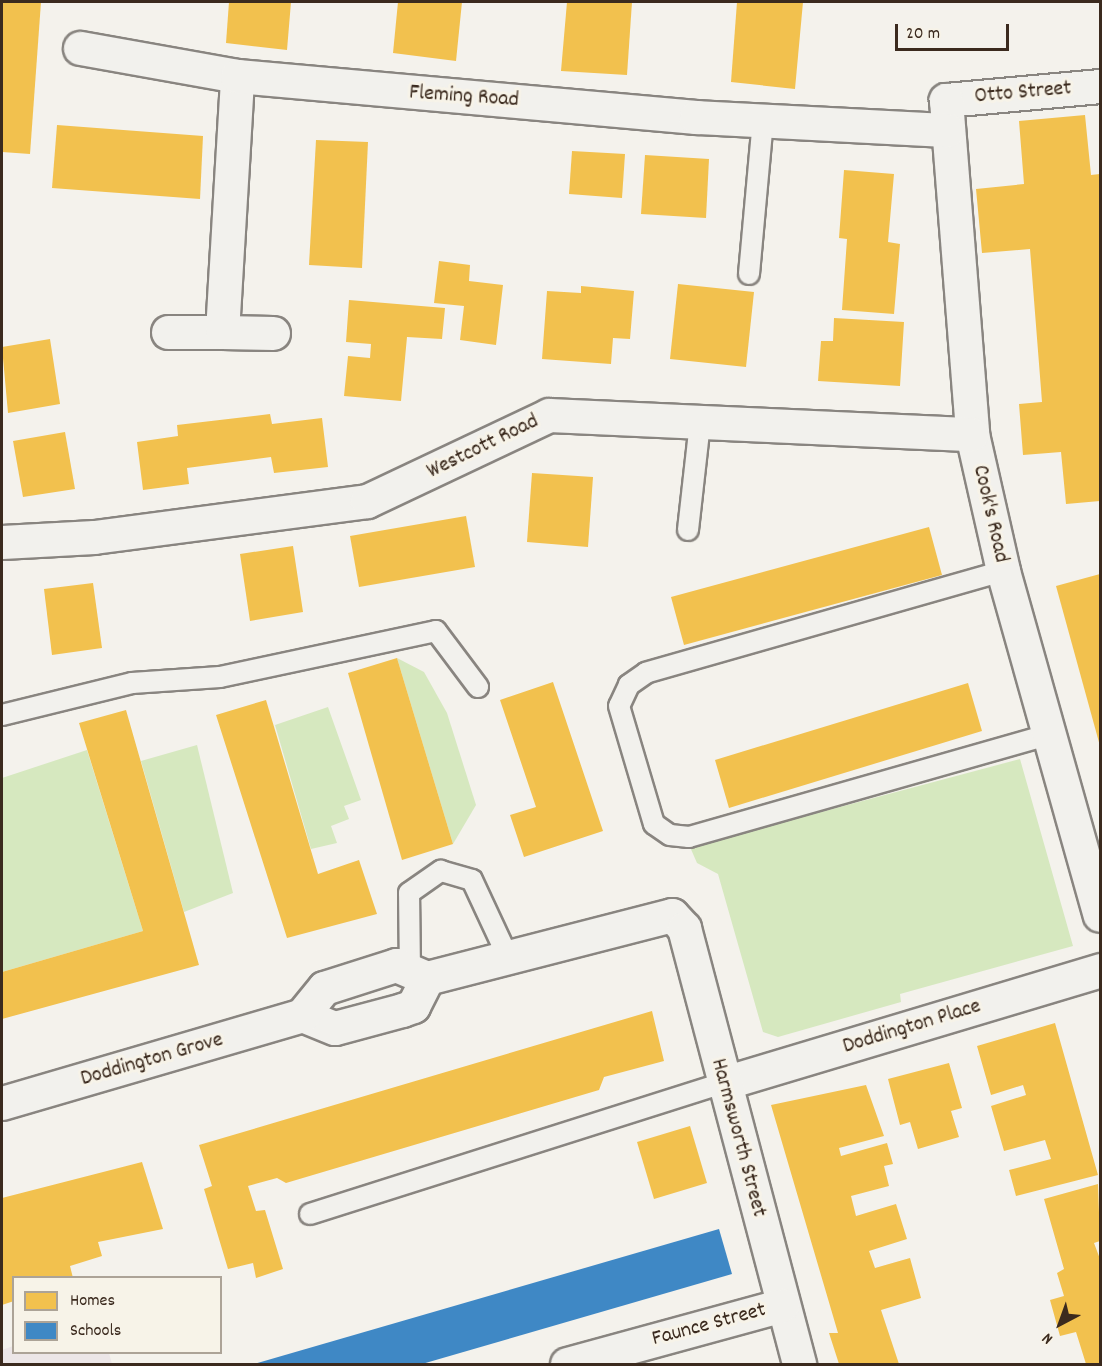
<!DOCTYPE html>
<style>
body{margin:0}
#map{position:relative;width:1102px;height:1366px;overflow:hidden;background:#f4f2ec;font-family:Dekko,sans-serif}
div>[style]{position:absolute}
.built>*{inset:0;background:#ece6e7}
.green>*{inset:0;background:#d6e8bf}
.homes>*{inset:0;background:#f2c14e}
.schools>*{inset:0;background:#3f88c5}
.roads{filter:drop-shadow(2px 0 #898580) drop-shadow(-2px 0 #898580) drop-shadow(0 2px #898580) drop-shadow(0 -2px #898580)}
.lane>*{height:20px;margin:-10px;padding:0 10px;transform-origin:10px;border-radius:10px;background:#f2f1ed}
.street>*{height:33px;margin:-16.5px;padding:0 16.5px;transform-origin:16.5px;border-radius:16.5px;background:#f2f1ed}
span{translate:-50% -50%;white-space:nowrap;text-align:center;line-height:1.15;-webkit-text-stroke:6px #f7f3e8;paint-order:stroke}
.street-label{font-size:22px;color:#3b2a1e}
.frame{position:absolute;inset:0;border:3px solid #3b2a1e;pointer-events:none}
.legend{position:absolute;left:12px;top:1276px;width:210px;height:78px;box-sizing:border-box;background:#f7f3e8;border:2px solid #aca397;margin:0;padding:8px 10px;list-style:none;font-size:18px;color:#3b2a1e}
.legend li{display:flex;align-items:center;gap:12px;height:30px}
.legend b{width:30px;border:2px solid #aca397}
.north{position:absolute;left:1030px;top:1294px;width:60px;height:60px;-webkit-text-stroke:4px #f7f3e8;paint-order:stroke;rotate:221deg;font-size:16px;font-weight:700;line-height:24px;text-align:center;color:#3b2a1e}
.north::after{content:'';display:block;margin:auto;width:21px;height:27px;background:#3b2a1e;clip-path:polygon(50% 0,100% 100%,50% 72%,0 100%)}
.scale{position:absolute;left:895px;top:24px;width:114px;height:27px;box-sizing:border-box;border:3px solid #3b2a1e;border-top:0;padding-left:8px;font-size:18px;line-height:21px;white-space:nowrap;color:#3b2a1e;-webkit-text-stroke:4px #f7f3e8;paint-order:stroke}
</style>
<div id="map">
<div class="built">
<div style="clip-path:polygon(13px 1346px,14px 1352px,109px 1353px,112px 1364px,2px 1364px,2px 1350px)"></div>
</div>
<div class="green">
<div style="clip-path:polygon(397px 658px,424px 672px,447px 713px,476px 805px,453px 844px)"></div>
<div style="clip-path:polygon(328px 707px,361px 800px,344px 806px,349px 819px,331px 826px,337px 843px,311px 849px,275px 725px)"></div>
<div style="clip-path:polygon(197px 745px,233px 893px,184px 912px,141px 761px)"></div>
<div style="clip-path:polygon(87px 750px,143px 931px,2px 972px,2px 778px)"></div>
<div style="clip-path:polygon(1020px 759px,1073px 946px,900px 994px,901px 1002px,778px 1037px,763px 1032px,718px 874px,697px 863px,690px 847px)"></div>
</div>
<div class="homes">
<div style="clip-path:polygon(2px 2px,41px 2px,30px 154px,2px 152px)"></div>
<div style="clip-path:polygon(229px 2px,291px 2px,287px 50px,226px 43px)"></div>
<div style="clip-path:polygon(398px 2px,462px 2px,456px 61px,393px 53px)"></div>
<div style="clip-path:polygon(567px 2px,632px 2px,627px 75px,561px 71px)"></div>
<div style="clip-path:polygon(737px 2px,803px 2px,795px 89px,731px 82px)"></div>
<div style="clip-path:polygon(1085px 115px,1091px 175px,1100px 174px,1100px 501px,1066px 504px,1061px 452px,1023px 455px,1019px 404px,1042px 402px,1030px 249px,982px 253px,976px 189px,1024px 184px,1019px 121px)"></div>
<div style="clip-path:polygon(57px 125px,203px 136px,200px 199px,52px 188px)"></div>
<div style="clip-path:polygon(316px 140px,368px 142px,362px 268px,309px 265px)"></div>
<div style="clip-path:polygon(572px 151px,625px 154px,622px 198px,569px 194px)"></div>
<div style="clip-path:polygon(645px 155px,709px 159px,706px 218px,641px 214px)"></div>
<div style="clip-path:polygon(844px 170px,894px 174px,888px 242px,900px 244px,894px 314px,842px 310px,847px 239px,839px 238px)"></div>
<div style="clip-path:polygon(439px 261px,470px 265px,469px 281px,503px 285px,496px 345px,460px 340px,464px 306px,434px 303px)"></div>
<div style="clip-path:polygon(678px 284px,754px 292px,746px 367px,670px 359px)"></div>
<div style="clip-path:polygon(581px 286px,634px 291px,630px 339px,613px 338px,611px 364px,542px 359px,547px 291px,581px 293px)"></div>
<div style="clip-path:polygon(349px 300px,445px 308px,442px 339px,407px 337px,401px 401px,344px 396px,348px 356px,370px 358px,371px 344px,346px 342px)"></div>
<div style="clip-path:polygon(834px 318px,904px 322px,900px 386px,818px 381px,821px 341px,833px 341px)"></div>
<div style="clip-path:polygon(50px 339px,60px 404px,8px 413px,2px 347px)"></div>
<div style="clip-path:polygon(270px 414px,272px 424px,322px 418px,328px 467px,274px 473px,271px 457px,187px 468px,189px 484px,143px 490px,137px 442px,178px 436px,177px 425px)"></div>
<div style="clip-path:polygon(65px 432px,75px 489px,23px 497px,13px 441px)"></div>
<div style="clip-path:polygon(532px 473px,593px 477px,588px 547px,527px 542px)"></div>
<div style="clip-path:polygon(466px 516px,475px 567px,359px 587px,350px 536px)"></div>
<div style="clip-path:polygon(929px 527px,942px 575px,684px 645px,671px 597px)"></div>
<div style="clip-path:polygon(293px 546px,303px 612px,250px 621px,240px 554px)"></div>
<div style="clip-path:polygon(1100px 574px,1100px 746px,1056px 586px)"></div>
<div style="clip-path:polygon(93px 583px,102px 648px,52px 655px,44px 589px)"></div>
<div style="clip-path:polygon(397px 658px,453px 844px,402px 860px,348px 673px)"></div>
<div style="clip-path:polygon(553px 682px,603px 831px,524px 857px,510px 815px,536px 807px,500px 700px)"></div>
<div style="clip-path:polygon(968px 683px,982px 731px,729px 808px,715px 760px)"></div>
<div style="clip-path:polygon(266px 700px,318px 874px,359px 860px,377px 914px,287px 938px,216px 715px)"></div>
<div style="clip-path:polygon(126px 710px,199px 965px,2px 1019px,2px 972px,143px 931px,79px 723px)"></div>
<div style="clip-path:polygon(652px 1011px,664px 1061px,604px 1077px,599px 1090px,286px 1183px,277px 1178px,248px 1186px,256px 1211px,265px 1210px,283px 1269px,256px 1278px,253px 1263px,228px 1269px,204px 1189px,212px 1186px,199px 1145px)"></div>
<div style="clip-path:polygon(1055px 1023px,1098px 1175px,1016px 1196px,1009px 1170px,1051px 1159px,1045px 1140px,1004px 1151px,991px 1106px,1026px 1095px,1023px 1085px,991px 1095px,977px 1046px)"></div>
<div style="clip-path:polygon(949px 1063px,962px 1108px,951px 1111px,959px 1137px,918px 1149px,910px 1122px,900px 1125px,888px 1079px)"></div>
<div style="clip-path:polygon(866px 1085px,884px 1136px,839px 1148px,841px 1156px,887px 1143px,893px 1164px,884px 1166px,889px 1186px,851px 1196px,856px 1216px,896px 1204px,907px 1239px,869px 1251px,875px 1268px,910px 1258px,921px 1298px,881px 1310px,899px 1364px,839px 1364px,829px 1333px,838px 1333px,771px 1105px)"></div>
<div style="clip-path:polygon(690px 1126px,707px 1183px,654px 1199px,637px 1142px)"></div>
<div style="clip-path:polygon(142px 1162px,163px 1229px,98px 1242px,102px 1256px,70px 1266px,73px 1278px,14px 1278px,14px 1301px,2px 1305px,2px 1198px)"></div>
<div style="clip-path:polygon(1098px 1184px,1100px 1241px,1094px 1243px,1100px 1259px,1100px 1364px,1086px 1364px,1076px 1332px,1060px 1336px,1050px 1300px,1064px 1296px,1057px 1273px,1064px 1269px,1044px 1199px)"></div>
</div>
<div class="schools">
<div style="clip-path:polygon(719px 1229px,732px 1274px,422px 1364px,254px 1364px)"></div>
</div>
<div class="roads">
<div class="lane">
<div style="left:749px;top:274px;width:154px;rotate:-84.8deg"></div>
<div style="left:688px;top:530px;width:108px;rotate:-83.6deg"></div>
<div style="left:1003px;top:571px;width:371px;rotate:164.1deg"></div>
<div style="left:646px;top:673px;width:21px;rotate:145deg"></div>
<div style="left:629px;top:685px;width:23px;rotate:115deg"></div>
<div style="left:619px;top:706px;width:123px;rotate:73.5deg"></div>
<div style="left:654px;top:824px;width:19px;rotate:35deg"></div>
<div style="left:670px;top:835px;width:19px;rotate:6deg"></div>
<div style="left:689px;top:837px;width:373px;rotate:-15.9deg"></div>
<div style="left:2px;top:715px;width:134px;rotate:-13.8deg"></div>
<div style="left:132px;top:683px;width:88px;rotate:-3.9deg"></div>
<div style="left:220px;top:677px;width:221px;rotate:-12deg"></div>
<div style="left:436px;top:631px;width:70px;rotate:53.1deg"></div>
<div style="left:410px;top:972px;width:79px;rotate:-90.7deg"></div>
<div style="left:409px;top:893px;width:39px;rotate:-35deg"></div>
<div style="left:441px;top:871px;width:32px;rotate:16deg"></div>
<div style="left:472px;top:880px;width:83px;rotate:65deg"></div>
<div style="left:310px;top:1214px;width:434px;rotate:-17.6deg"></div>
</div>
<div class="street">
<div style="left:80px;top:48px;width:159px;rotate:10.1deg"></div>
<div style="left:1100px;top:86px;width:155px;rotate:174.8deg"></div>
<div style="left:946px;top:100px;width:335px;rotate:85.5deg"></div>
<div style="left:972px;top:434px;width:140px;rotate:77.2deg"></div>
<div style="left:1003px;top:571px;width:357px;rotate:74.3deg"></div>
<div style="left:168px;top:332px;width:54px"></div>
<div style="left:222px;top:332px;width:256px;rotate:-86.6deg"></div>
<div style="left:237px;top:76px;width:461px;rotate:5.1deg"></div>
<div style="left:696px;top:117px;width:252px;rotate:3deg"></div>
<div style="left:222px;top:332px;width:51px;rotate:1.1deg"></div>
<div style="left:2px;top:542px;width:92px;rotate:-3.1deg"></div>
<div style="left:94px;top:537px;width:275px;rotate:-7.5deg"></div>
<div style="left:367px;top:501px;width:201px;rotate:-25.3deg"></div>
<div style="left:549px;top:415px;width:423px;rotate:2.6deg"></div>
<div style="left:302px;top:1015px;width:35px;rotate:22deg"></div>
<div style="left:335px;top:1028px;width:69px;rotate:-15deg"></div>
<div style="left:402px;top:1010px;width:12px;rotate:-20deg"></div>
<div style="left:413px;top:1006px;width:31px;rotate:-63deg"></div>
<div style="left:724px;top:1083px;width:393px;rotate:-16.7deg"></div>
<div style="left:2px;top:1103px;width:313px;rotate:-16.3deg"></div>
<div style="left:302px;top:1015px;width:35px;rotate:-51deg"></div>
<div style="left:324px;top:988px;width:76px;rotate:-17.7deg"></div>
<div style="left:396px;top:965px;width:34px;rotate:23deg"></div>
<div style="left:427px;top:978px;width:253px;rotate:-14.4deg"></div>
<div style="left:672px;top:915px;width:18px;rotate:47deg"></div>
<div style="left:684px;top:928px;width:451px;rotate:75.2deg"></div>
<div style="left:567px;top:1364px;width:223px;rotate:-15.3deg"></div>
</div>
</div>
<div class="street-label">
<span style="left:1023px;top:93px;rotate:-5deg">Otto Street</span>
<span style="left:464px;top:97px;rotate:4deg">Fleming Road</span>
<span style="left:483px;top:447px;rotate:-26deg">Westcott Road</span>
<span style="left:990px;top:514px;rotate:77deg">Cook's Road</span>
<span style="left:912px;top:1027px;rotate:-17deg">Doddington Place</span>
<span style="left:152px;top:1060px;rotate:-16deg">Doddington Grove</span>
<span style="left:738px;top:1138px;rotate:75deg">Harmsworth Street</span>
<span style="left:709px;top:1325px;rotate:-15deg">Faunce Street</span>
</div>
<div class="frame"></div>
<ul class="legend">
<li><b style="height:16px;background:#f2c14e"></b>Homes</li>
<li><b style="height:16px;background:#3f88c5"></b>Schools</li>
</ul>
<div class="north">N</div>
<div class="scale">20 m</div>
</div>
